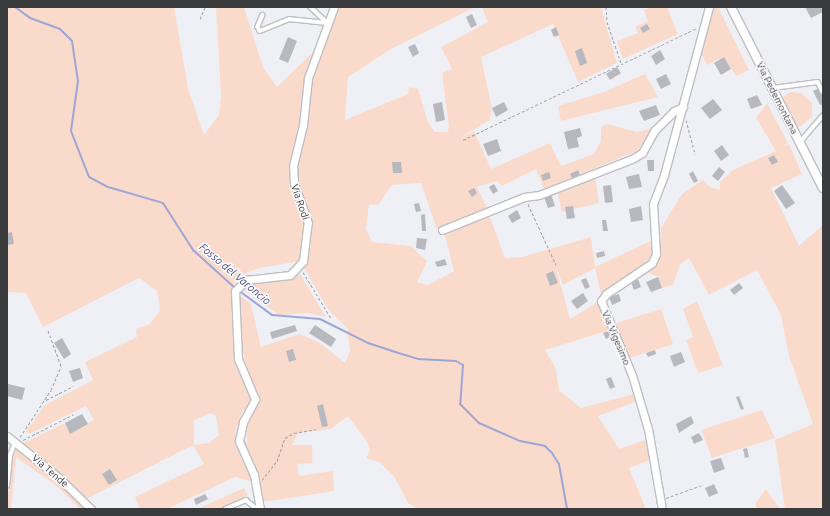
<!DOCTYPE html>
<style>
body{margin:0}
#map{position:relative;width:830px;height:516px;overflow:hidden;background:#eff0f6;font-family:Ubuntu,sans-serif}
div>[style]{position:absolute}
.green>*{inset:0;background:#fadbcb}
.stream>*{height:2px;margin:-1px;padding:0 1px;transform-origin:1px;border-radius:1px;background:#9ea6d6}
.building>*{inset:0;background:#b8b9bf}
.path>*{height:1px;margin-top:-0.5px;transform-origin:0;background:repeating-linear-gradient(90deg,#a2a3a7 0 3px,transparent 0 5px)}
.roads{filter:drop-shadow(1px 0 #bebfc4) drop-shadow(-1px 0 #bebfc4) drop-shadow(0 1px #bebfc4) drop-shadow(0 -1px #bebfc4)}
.service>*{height:3.5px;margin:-1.75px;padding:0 1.75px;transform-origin:1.75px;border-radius:1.75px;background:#fff}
.minor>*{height:7px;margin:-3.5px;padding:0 3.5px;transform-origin:3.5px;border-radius:3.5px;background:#fff}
.tertiary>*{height:8px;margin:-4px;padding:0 4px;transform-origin:4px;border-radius:4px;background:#fff}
span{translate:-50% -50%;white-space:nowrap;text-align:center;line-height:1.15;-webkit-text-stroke:3px #fdfdff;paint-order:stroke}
.street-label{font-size:10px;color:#3a3b3d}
.water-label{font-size:11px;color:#484e8b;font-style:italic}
.frame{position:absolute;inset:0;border:8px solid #3a3b3d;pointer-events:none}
</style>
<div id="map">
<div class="green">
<div style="clip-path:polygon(evenodd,7px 7px,174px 7px,188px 88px,204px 135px,219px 115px,221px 95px,216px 7px,244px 7px,263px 67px,277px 87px,316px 49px,334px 7px,475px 7px,391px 49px,348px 77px,345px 120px,408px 94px,409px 87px,418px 89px,428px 122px,435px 132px,447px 132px,449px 128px,442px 73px,452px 69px,441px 47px,488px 22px,482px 8px,601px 7px,617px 63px,578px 82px,553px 24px,481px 57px,492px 108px,490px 120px,460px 138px,474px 131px,491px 169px,550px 143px,561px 166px,594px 154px,601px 141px,601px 127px,607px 124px,637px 132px,653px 128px,637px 151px,544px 189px,536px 169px,502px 186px,497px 181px,477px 187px,488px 210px,437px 229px,421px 183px,392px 185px,378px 205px,369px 204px,366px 229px,372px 242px,411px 246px,427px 261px,417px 282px,428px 285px,454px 271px,444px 232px,490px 217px,505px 258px,522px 257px,591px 237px,595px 267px,653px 240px,653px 250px,648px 262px,601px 294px,595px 268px,563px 285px,555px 264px,570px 319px,598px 302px,610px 330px,545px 350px,556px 369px,559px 390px,581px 408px,634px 394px,637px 401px,598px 416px,619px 449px,648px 439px,650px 460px,629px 468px,646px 509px,417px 508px,408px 503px,394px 476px,379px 462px,366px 458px,370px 450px,367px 442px,348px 416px,331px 429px,298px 433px,292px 445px,312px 445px,313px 463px,297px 464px,299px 476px,333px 471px,334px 491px,263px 502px,260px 484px,235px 477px,167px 509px,140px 509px,135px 497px,204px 464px,193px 445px,86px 499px,23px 443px,65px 423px,70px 433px,94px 420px,86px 406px,29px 434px,26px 431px,45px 405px,93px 380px,85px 362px,137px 337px,136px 329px,150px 324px,160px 311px,159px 302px,157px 291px,139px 278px,43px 327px,26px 293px,7px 292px,7px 7px,295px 262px,305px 264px,304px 268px,329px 311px,347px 328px,350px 351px,345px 363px,320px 343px,300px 334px,261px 347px,251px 304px,242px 297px,238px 298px,241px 343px,248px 377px,238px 371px,235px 360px,231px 289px,242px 275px,259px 268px,295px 262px,7px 7px,243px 410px,252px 410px,245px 427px,248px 443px,235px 433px,243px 410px,7px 7px,210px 413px,216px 416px,219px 435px,209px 443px,194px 445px,194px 420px,210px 413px)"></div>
<div style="clip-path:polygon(651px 7px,667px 7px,678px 34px,623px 59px,617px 41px,638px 33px,635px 27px,648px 21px,644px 10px)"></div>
<div style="clip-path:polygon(714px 7px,718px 7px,749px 70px,736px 76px,724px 57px,707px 65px,701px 53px)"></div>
<div style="clip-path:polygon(645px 74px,658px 97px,561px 121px,558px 106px,604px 92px)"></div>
<div style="clip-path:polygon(790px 92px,801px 93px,812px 103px,812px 117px,801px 126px,797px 127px,783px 97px)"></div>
<div style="clip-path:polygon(767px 103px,788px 143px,782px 147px,789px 144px,802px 174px,771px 188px,799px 246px,823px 225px,823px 509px,785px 509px,775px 440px,813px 424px,789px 356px,781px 315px,757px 270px,709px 295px,689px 258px,680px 265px,673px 285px,662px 288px,658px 277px,647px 272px,660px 257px,661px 228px,682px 194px,703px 180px,710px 187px,720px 190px,720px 182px,733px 170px,776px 151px,756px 118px)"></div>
<div style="clip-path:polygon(595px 175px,599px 203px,562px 212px,557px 191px)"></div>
<div style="clip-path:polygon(300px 274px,326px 317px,308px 313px,279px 315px,241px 288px,258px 280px,286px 280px)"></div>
<div style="clip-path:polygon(697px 301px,723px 365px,698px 373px,686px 340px,693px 337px,683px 309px)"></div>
<div style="clip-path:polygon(661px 309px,673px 344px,627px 359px,613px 324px)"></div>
<div style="clip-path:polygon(762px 410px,775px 438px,712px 458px,701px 430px)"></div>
<div style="clip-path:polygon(17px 449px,60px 482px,86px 509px,80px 509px,57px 486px,16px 457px,11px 509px,7px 509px,11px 462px)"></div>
<div style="clip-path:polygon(244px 488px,248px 495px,221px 509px,197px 509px)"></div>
<div style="clip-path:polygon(766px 489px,780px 509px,757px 509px,755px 504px)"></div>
</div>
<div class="stream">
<div style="left:15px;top:7px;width:19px;rotate:36deg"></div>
<div style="left:30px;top:18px;width:32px;rotate:20deg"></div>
<div style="left:60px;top:29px;width:17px;rotate:45deg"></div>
<div style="left:72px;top:41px;width:40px;rotate:81.5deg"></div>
<div style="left:78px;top:81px;width:50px;rotate:98deg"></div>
<div style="left:71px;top:131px;width:49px;rotate:68.6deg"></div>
<div style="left:89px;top:177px;width:21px;rotate:28deg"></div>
<div style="left:108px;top:187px;width:57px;rotate:16.2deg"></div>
<div style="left:163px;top:203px;width:56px;rotate:57.4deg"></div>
<div style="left:193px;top:250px;width:57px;rotate:42.1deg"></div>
<div style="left:238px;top:290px;width:42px;rotate:36.3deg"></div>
<div style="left:272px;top:315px;width:48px;rotate:4.8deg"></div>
<div style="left:320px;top:319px;width:54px;rotate:26.6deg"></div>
<div style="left:368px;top:343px;width:25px;rotate:18deg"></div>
<div style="left:392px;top:351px;width:27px;rotate:17deg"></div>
<div style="left:418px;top:359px;width:38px;rotate:3deg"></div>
<div style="left:456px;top:361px;width:8px;rotate:30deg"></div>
<div style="left:463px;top:365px;width:39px;rotate:94deg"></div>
<div style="left:460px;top:404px;width:27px;rotate:45deg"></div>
<div style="left:479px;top:423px;width:45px;rotate:23.7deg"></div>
<div style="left:520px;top:441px;width:25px;rotate:11deg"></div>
<div style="left:545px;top:446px;width:10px;rotate:45deg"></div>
<div style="left:552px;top:453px;width:13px;rotate:58deg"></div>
<div style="left:559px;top:464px;width:46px;rotate:79.9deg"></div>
</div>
<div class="building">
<div style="clip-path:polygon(805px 7px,821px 7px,823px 12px,811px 18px)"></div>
<div style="clip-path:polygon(472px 14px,477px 25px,471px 28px,466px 17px)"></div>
<div style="clip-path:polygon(647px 24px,650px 29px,643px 33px,640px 28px)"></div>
<div style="clip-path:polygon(556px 27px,559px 35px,554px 37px,551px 30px)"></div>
<div style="clip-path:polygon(288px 37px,297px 41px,288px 63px,279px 59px)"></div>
<div style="clip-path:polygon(415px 44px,419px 53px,413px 57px,408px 47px)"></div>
<div style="clip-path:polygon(582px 48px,587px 63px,580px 66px,575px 51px)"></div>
<div style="clip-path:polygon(660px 50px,665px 59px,656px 65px,651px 56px)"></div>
<div style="clip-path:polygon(724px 57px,731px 69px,721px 75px,714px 63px)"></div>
<div style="clip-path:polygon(617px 67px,621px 73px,610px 80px,606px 74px)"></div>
<div style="clip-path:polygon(666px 74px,671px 84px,661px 89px,656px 79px)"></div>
<div style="clip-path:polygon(823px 86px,823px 104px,820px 105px,813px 91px)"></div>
<div style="clip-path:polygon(757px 95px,762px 105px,751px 109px,747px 99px)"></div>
<div style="clip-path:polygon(713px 99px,722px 110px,710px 119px,701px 108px)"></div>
<div style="clip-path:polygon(442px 102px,445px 120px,436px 122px,433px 104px)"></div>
<div style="clip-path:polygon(504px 102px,508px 110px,496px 117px,492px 108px)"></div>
<div style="clip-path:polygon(656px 105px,660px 115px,644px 121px,639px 111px)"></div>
<div style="clip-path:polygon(580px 128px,582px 136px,577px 138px,579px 147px,568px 149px,564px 132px)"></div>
<div style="clip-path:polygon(497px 139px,501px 151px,488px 156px,483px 144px)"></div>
<div style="clip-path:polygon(722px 145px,729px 155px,721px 161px,714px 151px)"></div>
<div style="clip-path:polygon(774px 155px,778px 162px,772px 165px,768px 158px)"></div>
<div style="clip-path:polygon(647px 160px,654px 160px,654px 171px,648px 171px)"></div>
<div style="clip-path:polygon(392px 162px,401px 162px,402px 173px,393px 173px)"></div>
<div style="clip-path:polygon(719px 167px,725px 172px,718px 181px,712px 176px)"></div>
<div style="clip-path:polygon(578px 170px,580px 175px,572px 178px,570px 174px)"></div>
<div style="clip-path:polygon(693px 171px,698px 181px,694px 183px,689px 174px)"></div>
<div style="clip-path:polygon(549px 172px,551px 178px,543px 181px,541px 175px)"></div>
<div style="clip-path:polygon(639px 174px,642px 187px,629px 189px,626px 177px)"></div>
<div style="clip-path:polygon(494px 184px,498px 191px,493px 194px,489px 187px)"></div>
<div style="clip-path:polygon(611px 185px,613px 202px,605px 203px,603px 186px)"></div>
<div style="clip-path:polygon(782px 185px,795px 203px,786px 209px,774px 191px)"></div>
<div style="clip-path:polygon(474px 188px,477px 193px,472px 197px,468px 191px)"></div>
<div style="clip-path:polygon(551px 194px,555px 206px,548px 208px,544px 197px)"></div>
<div style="clip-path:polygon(419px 203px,421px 211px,416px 212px,414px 204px)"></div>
<div style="clip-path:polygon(573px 206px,575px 218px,567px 219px,565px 207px)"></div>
<div style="clip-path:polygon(641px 206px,643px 220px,631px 222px,629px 209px)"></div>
<div style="clip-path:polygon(517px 210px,521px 218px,512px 223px,508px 216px)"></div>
<div style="clip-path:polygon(425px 214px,426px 231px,422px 231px,421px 215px)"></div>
<div style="clip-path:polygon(602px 220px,606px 220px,608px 231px,603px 231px)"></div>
<div style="clip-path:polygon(12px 232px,14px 244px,8px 245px,7px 233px)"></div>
<div style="clip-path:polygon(417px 238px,427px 239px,425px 250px,416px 248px)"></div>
<div style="clip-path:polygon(604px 251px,605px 256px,597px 258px,596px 253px)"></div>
<div style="clip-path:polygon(445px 259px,447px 265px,437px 267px,435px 262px)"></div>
<div style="clip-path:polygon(553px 271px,558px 283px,550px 286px,546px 274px)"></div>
<div style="clip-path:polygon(658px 277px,662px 288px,651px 292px,646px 282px)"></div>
<div style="clip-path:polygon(586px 278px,590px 287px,585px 289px,581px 280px)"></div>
<div style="clip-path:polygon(638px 279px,641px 287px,634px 290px,631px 282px)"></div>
<div style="clip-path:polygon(739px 283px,743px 288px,734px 295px,730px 290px)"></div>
<div style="clip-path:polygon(583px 293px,588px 301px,577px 309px,571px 301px)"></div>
<div style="clip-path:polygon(619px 294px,621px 301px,612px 305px,609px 297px)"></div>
<div style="clip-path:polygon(295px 325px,297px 331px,272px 339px,270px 332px)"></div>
<div style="clip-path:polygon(315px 325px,336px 339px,331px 347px,309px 333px)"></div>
<div style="clip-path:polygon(610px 330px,613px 336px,606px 339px,603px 333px)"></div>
<div style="clip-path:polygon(62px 338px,71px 354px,64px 359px,54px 343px)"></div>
<div style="clip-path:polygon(293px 349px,296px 360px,289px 362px,286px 351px)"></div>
<div style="clip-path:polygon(655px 350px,656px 354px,648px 357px,646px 353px)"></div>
<div style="clip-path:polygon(681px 352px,685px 362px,674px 367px,670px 356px)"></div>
<div style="clip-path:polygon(80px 368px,83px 378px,73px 382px,69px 371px)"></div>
<div style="clip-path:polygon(611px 377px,615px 387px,610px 389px,606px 379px)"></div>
<div style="clip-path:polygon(8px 384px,25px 388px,22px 400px,7px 396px)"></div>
<div style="clip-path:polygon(739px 396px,744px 409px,741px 410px,736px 397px)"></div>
<div style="clip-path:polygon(323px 404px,328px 426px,322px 427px,317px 406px)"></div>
<div style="clip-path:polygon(82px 414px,88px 424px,70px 434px,65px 423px)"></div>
<div style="clip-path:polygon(691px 416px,694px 423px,679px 433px,676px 424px)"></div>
<div style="clip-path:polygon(699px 433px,703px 440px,694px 444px,691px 437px)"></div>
<div style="clip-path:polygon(747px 448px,749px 457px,745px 458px,743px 449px)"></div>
<div style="clip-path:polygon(721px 458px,725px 469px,714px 473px,710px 461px)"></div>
<div style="clip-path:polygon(110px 469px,117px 480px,109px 485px,102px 474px)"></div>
<div style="clip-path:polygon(714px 484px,718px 493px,709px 497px,705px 488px)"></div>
<div style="clip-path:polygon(205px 494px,208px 499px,196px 505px,194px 499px)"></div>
</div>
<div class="path">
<div style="left:606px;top:7px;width:15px;rotate:86deg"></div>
<div style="left:607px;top:22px;width:43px;rotate:71.1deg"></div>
<div style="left:200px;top:19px;width:13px;rotate:-67deg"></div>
<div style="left:686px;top:120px;width:35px;rotate:75deg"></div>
<div style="left:463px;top:140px;width:259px;rotate:-25.6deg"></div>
<div style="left:528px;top:204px;width:67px;rotate:65.3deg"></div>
<div style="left:303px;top:272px;width:54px;rotate:58.7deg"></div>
<div style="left:46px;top:400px;width:31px;rotate:-27deg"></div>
<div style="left:20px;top:437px;width:56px;rotate:-56.6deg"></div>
<div style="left:51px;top:390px;width:26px;rotate:-67deg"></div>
<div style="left:61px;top:366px;width:38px;rotate:-110deg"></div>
<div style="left:23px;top:440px;width:57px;rotate:-27deg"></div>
<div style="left:262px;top:480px;width:24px;rotate:-52deg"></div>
<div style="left:277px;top:461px;width:24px;rotate:-71deg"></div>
<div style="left:285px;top:438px;width:10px;rotate:-29deg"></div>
<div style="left:294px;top:433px;width:22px;rotate:-10deg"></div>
<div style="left:666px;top:498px;width:37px;rotate:-20deg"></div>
</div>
<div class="roads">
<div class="service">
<div style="left:263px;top:15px;width:13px;rotate:113deg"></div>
<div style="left:258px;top:27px;width:4px;rotate:63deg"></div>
<div style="left:260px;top:31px;width:31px;rotate:-22deg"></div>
<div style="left:289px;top:19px;width:38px;rotate:6deg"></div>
<div style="left:327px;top:23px;width:23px;rotate:-137deg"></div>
<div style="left:773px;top:88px;width:45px;rotate:-7.6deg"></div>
<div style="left:818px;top:82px;width:11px;rotate:63deg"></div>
<div style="left:800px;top:142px;width:35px;rotate:-49deg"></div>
<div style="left:7px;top:486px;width:31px;rotate:-84deg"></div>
<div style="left:10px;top:455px;width:13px;rotate:-67deg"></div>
<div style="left:225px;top:509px;width:23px;rotate:-23deg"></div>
<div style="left:246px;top:500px;width:14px;rotate:39deg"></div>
</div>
<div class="minor">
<div style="left:442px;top:230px;width:88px;rotate:-21.9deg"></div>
<div style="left:524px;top:197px;width:15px;rotate:-8deg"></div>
<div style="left:539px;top:195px;width:100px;rotate:-21.2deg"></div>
<div style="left:632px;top:159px;width:12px;rotate:-31deg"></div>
<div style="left:642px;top:153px;width:26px;rotate:-61deg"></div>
<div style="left:655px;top:130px;width:27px;rotate:-45deg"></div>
<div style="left:674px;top:111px;width:10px;rotate:-24deg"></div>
<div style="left:7px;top:436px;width:65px;rotate:38.8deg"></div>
<div style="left:58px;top:477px;width:46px;rotate:44.1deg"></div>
<div style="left:260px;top:509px;width:35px;rotate:-100deg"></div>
<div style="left:254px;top:475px;width:37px;rotate:-114deg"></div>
<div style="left:239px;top:441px;width:19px;rotate:-78deg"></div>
<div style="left:243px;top:422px;width:26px;rotate:-62deg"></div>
<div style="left:255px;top:399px;width:43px;rotate:-113deg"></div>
<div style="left:238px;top:359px;width:68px;rotate:-92.5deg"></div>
<div style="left:235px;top:291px;width:16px;rotate:-45deg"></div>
<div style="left:246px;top:280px;width:44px;rotate:-6.5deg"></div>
<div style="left:290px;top:275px;width:19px;rotate:-47deg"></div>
<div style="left:303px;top:261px;width:38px;rotate:-83deg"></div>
<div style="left:308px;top:223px;width:42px;rotate:-109.3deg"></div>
<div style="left:294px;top:183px;width:17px;rotate:-93deg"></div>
<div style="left:293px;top:166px;width:42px;rotate:-76.3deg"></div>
<div style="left:303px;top:125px;width:47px;rotate:-83.9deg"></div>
<div style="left:308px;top:78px;width:76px;rotate:-69.9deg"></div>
<div style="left:662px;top:509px;width:81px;rotate:-99.9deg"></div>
<div style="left:648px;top:429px;width:56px;rotate:-106.5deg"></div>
<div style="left:632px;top:375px;width:80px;rotate:-112.7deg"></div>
<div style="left:601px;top:301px;width:9px;rotate:-54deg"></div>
<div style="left:606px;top:294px;width:55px;rotate:-34deg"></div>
<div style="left:652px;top:263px;width:10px;rotate:-66deg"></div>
<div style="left:656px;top:254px;width:50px;rotate:-93.4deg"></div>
<div style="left:653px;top:204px;width:31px;rotate:-69deg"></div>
<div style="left:664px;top:175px;width:174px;rotate:-75deg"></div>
</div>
<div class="tertiary">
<div style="left:731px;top:7px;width:203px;rotate:63.1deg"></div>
</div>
</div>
<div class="street-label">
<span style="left:777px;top:98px;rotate:63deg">Via Pedemontana</span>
<span style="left:300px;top:202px;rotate:71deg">Via Rodi</span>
<span style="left:616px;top:338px;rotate:67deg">Via Vigesimo</span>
<span style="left:50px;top:471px;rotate:41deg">Via Tende</span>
</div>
<div class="water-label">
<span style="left:235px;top:274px;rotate:40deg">Fosso del Varoncio</span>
</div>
<div class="frame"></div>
</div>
